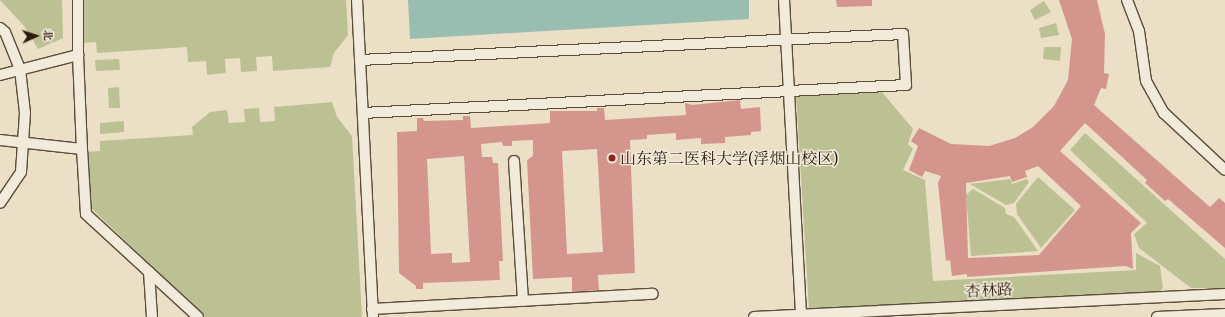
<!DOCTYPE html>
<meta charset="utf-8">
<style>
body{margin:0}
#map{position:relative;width:1225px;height:317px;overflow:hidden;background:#ebdfc6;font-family:"Gentium Book Plus","Noto Serif SC",serif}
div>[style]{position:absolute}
.green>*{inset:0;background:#bbc193}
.water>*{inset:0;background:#99bdb0}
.building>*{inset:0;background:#d4958c}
.roads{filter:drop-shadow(1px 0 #5c4c3a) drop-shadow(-1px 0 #5c4c3a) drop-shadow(0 1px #5c4c3a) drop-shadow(0 -1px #5c4c3a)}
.minor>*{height:10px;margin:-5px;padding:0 5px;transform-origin:5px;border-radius:5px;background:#f2eada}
.dots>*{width:11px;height:11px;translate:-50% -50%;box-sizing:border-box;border:2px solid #f2eada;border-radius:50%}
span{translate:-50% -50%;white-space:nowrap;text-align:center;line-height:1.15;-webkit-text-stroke:3px #f2eada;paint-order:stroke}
.poi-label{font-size:16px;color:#2d1b0c}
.left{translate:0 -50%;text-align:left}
.street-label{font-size:16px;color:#2d1b0c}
.north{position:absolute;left:16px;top:16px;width:40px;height:40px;-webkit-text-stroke:3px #f2eada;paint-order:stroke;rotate:87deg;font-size:11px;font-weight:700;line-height:16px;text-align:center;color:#2d1b0c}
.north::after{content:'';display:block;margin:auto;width:14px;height:18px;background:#2d1b0c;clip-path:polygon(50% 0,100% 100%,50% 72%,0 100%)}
</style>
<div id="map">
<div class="green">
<div style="clip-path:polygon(0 0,62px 0,63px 38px,38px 49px,25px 27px)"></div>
<div style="clip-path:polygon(81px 0,346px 0,348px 35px,334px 53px,330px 67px,273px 71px,272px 56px,256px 57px,257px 71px,241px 72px,240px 58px,225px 59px,226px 73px,207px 75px,206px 61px,188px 62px,187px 47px,97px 53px,96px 42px,80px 43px)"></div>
<div style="clip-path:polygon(1044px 1px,1051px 12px,1035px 20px,1030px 10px)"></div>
<div style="clip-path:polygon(1056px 23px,1059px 35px,1041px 38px,1039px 28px)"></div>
<div style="clip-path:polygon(1044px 47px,1061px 47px,1060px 61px,1043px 59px)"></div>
<div style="clip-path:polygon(119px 59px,120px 70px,96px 71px,95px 60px)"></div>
<div style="clip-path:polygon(119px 87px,120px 108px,109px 108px,108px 88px)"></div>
<div style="clip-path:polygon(881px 91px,913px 129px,908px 144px,913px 149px,903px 170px,925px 180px,933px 281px,1136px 270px,1136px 253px,1160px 266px,1163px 288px,1158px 294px,809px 310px,796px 93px)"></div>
<div style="clip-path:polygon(332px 102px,337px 117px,352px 136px,362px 317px,205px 317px,92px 209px,87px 152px,100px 151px,100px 141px,193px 135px,192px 127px,210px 112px,227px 110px,229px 123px,245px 122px,244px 109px,259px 108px,260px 122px,275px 121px,274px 107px)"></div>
<div style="clip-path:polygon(124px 121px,124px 132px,100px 134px,100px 123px)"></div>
<div style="clip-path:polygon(1085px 133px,1225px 259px,1225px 288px,1191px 288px,1139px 248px,1134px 234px,1147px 223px,1070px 150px)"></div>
<div style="clip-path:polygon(1038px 177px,1075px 210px,1041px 248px,1017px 214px,1016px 204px)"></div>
<div style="clip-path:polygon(1010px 179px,1012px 184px,1027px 179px,1029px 182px,1014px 203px,1006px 205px,970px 184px)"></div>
<div style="clip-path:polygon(973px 189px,1005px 208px,1006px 214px,1014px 217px,1038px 251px,971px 256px,966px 195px)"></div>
</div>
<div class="water">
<div style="clip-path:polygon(408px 0,749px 0,749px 19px,410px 39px)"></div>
</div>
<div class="building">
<div style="clip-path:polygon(836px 0,872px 0,872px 6px,837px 7px)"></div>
<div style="clip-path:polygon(evenodd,1059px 0,1097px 0,1105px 34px,1104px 73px,1109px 74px,1106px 89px,1101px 88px,1094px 105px,1210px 207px,1219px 198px,1225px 203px,1225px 248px,1168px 199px,1165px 201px,1145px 183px,1147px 180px,1085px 123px,1060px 151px,1141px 223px,1131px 233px,1133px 269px,1126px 266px,967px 277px,967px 274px,952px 276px,950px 260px,946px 261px,938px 183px,941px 176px,925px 171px,922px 177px,909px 170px,918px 146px,911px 141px,919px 128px,951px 144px,989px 146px,1015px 138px,1033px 127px,1054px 106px,1068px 80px,1072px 39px,1059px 0,1038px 166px,1081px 206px,1039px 255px,968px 258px,966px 183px,1010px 176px,1012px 182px,1027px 177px,1025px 171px,1038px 166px)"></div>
<div style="clip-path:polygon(evenodd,740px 100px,741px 109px,760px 107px,761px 131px,751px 132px,751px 135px,725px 137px,725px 143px,701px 144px,701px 138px,676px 140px,676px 133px,647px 135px,647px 139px,630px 140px,635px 273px,598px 275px,599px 290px,572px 292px,572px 277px,533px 279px,527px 160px,533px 156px,533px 140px,512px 141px,512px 146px,503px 146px,502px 142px,481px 144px,482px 157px,492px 157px,493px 163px,498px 163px,503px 261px,499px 261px,500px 280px,423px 283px,423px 289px,416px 289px,416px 286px,399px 273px,397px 132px,417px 131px,417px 118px,423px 118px,424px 121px,463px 120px,463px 116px,470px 116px,471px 128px,550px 123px,550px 111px,597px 111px,597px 108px,604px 108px,605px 120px,686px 115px,685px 103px,692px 105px,740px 100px,597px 149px,603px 252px,567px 254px,562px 151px,597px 149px,740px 100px,464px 156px,470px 262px,452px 263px,452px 253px,431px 254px,427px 159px,464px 156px)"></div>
</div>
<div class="roads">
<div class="minor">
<div style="left:357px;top:0;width:317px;rotate:87.1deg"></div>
<div style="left:784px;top:0;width:317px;rotate:86.9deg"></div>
<div style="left:1127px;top:0;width:33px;rotate:69deg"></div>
<div style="left:1139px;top:31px;width:50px;rotate:82deg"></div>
<div style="left:1146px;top:81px;width:37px;rotate:61deg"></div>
<div style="left:1164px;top:113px;width:83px;rotate:43.1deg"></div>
<div style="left:0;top:28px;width:6px;rotate:39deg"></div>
<div style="left:5px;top:32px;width:40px;rotate:68deg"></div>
<div style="left:20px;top:69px;width:44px;rotate:83.5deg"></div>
<div style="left:25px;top:113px;width:59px;rotate:93.9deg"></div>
<div style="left:21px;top:172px;width:37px;rotate:124deg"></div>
<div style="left:78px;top:55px;width:94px;rotate:87.6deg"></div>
<div style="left:360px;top:60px;width:544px;rotate:-2.74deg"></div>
<div style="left:903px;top:34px;width:51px;rotate:86.6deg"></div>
<div style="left:906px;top:85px;width:544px;rotate:177.05deg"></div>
<div style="left:0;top:75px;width:81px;rotate:-14.4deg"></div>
<div style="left:78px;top:55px;width:55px;rotate:-90deg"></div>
<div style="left:0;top:140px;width:82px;rotate:6.3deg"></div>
<div style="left:82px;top:149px;width:65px;rotate:86.5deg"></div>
<div style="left:86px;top:214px;width:152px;rotate:42.6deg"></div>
<div style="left:514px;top:161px;width:140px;rotate:86.3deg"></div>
<div style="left:149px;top:272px;width:45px;rotate:86.2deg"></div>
<div style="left:372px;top:309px;width:281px;rotate:-3.1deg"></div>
<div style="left:754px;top:317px;width:472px;rotate:-2.8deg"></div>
<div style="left:1157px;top:317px;width:68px;rotate:-2.5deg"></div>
</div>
</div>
<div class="dots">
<div style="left:612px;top:158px;background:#8f2418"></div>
</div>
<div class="poi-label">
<span class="left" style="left:620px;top:158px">山东第二医科大学(浮烟山校区)</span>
</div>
<div class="street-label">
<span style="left:989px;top:290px;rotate:-3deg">杏林路</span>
</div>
<div class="north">北</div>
</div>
